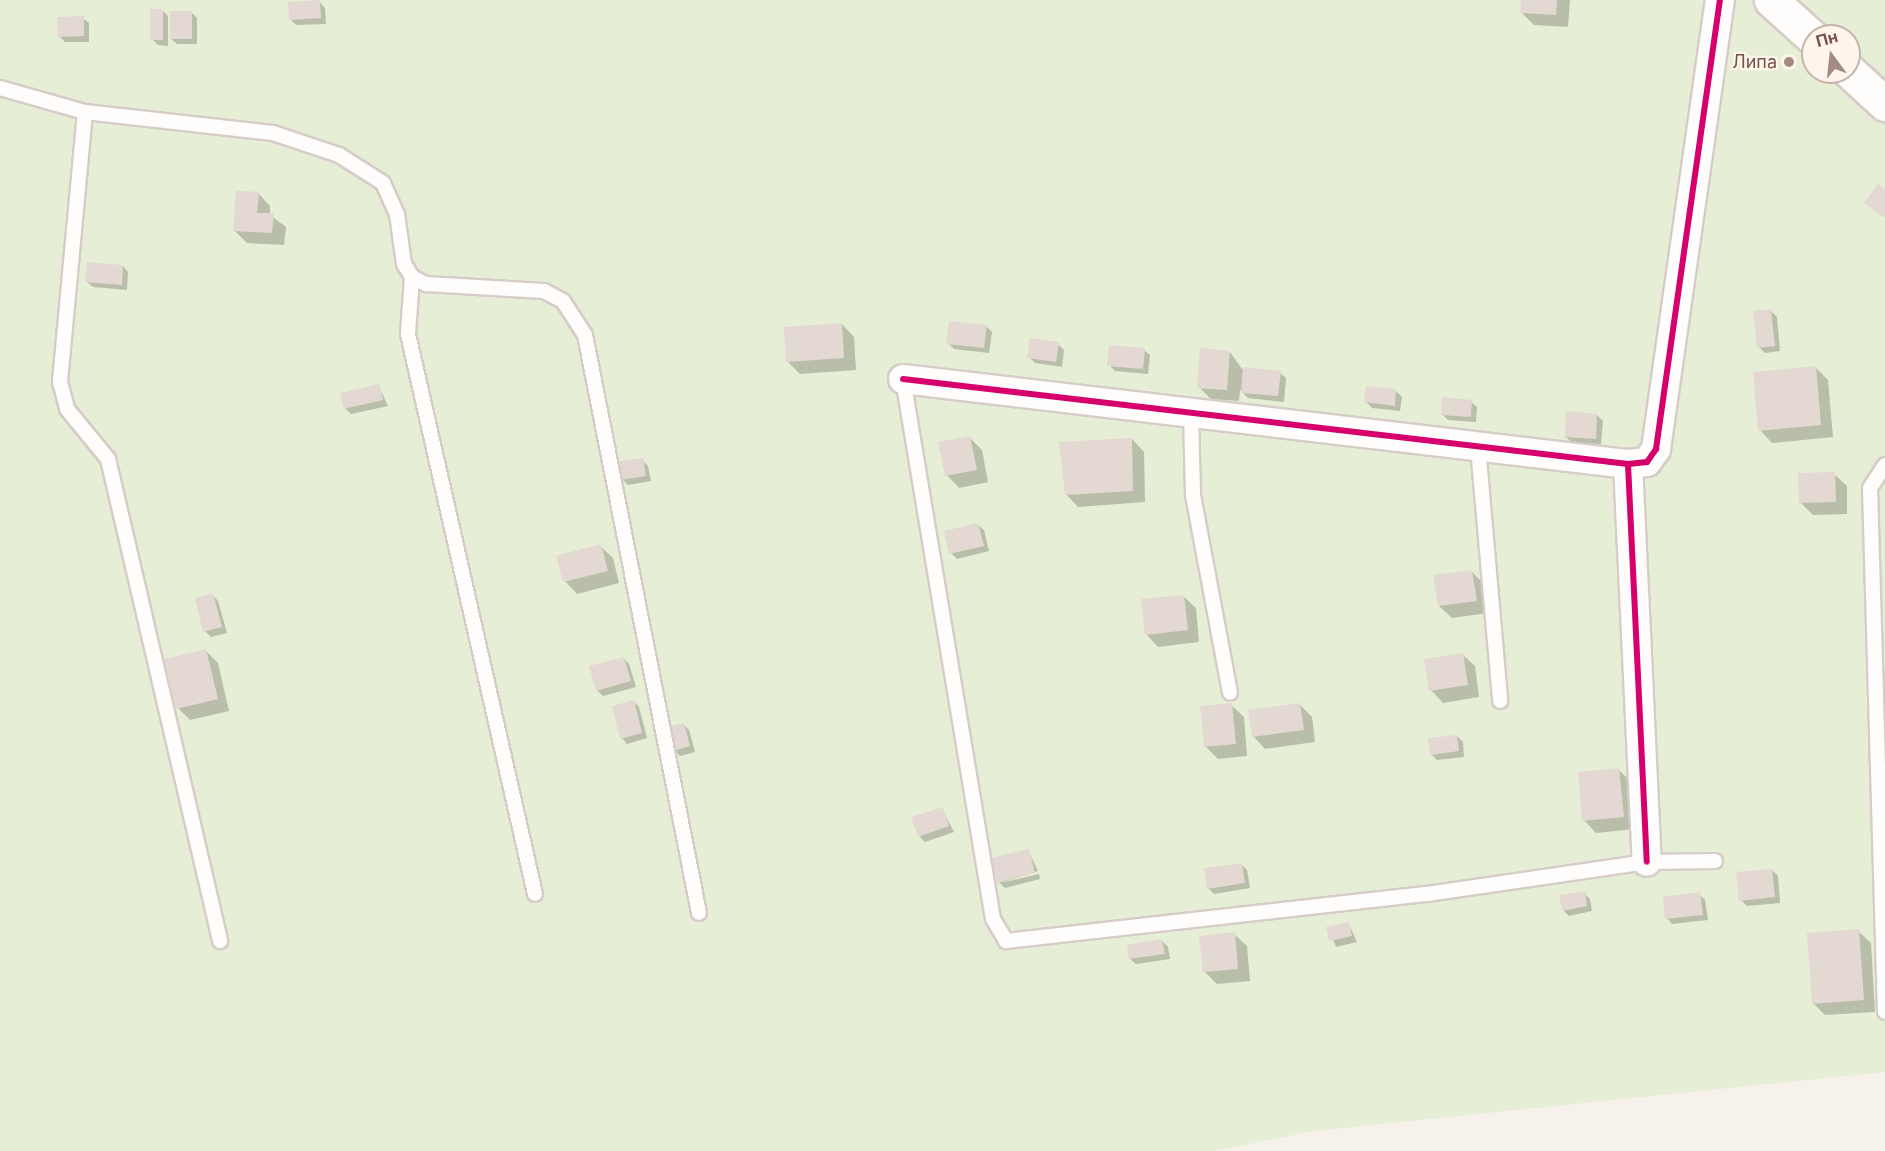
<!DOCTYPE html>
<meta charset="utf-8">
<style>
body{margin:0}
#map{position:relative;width:1885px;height:1151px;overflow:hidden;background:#f7f1eb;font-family:Inter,sans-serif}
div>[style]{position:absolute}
.green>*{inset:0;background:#e6eed5}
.shadow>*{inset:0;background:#0003}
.building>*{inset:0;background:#e4d8d2}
.roads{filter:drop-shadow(2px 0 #d6ccc8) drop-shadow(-2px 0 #d6ccc8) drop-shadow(0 2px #d6ccc8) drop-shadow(0 -2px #d6ccc8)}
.service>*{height:14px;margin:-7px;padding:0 7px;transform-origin:7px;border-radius:7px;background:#fefdfc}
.minor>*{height:28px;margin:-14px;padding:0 14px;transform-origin:14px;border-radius:14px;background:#fefdfc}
.tertiary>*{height:33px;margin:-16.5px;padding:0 16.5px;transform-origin:16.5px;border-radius:16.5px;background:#fefdfc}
.cycleway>*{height:6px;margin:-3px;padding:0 3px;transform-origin:3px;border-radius:3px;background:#d6006c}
.dots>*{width:16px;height:16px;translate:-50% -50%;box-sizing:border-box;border:3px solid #fff5ec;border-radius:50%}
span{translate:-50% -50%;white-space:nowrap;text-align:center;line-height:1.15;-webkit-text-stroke:4.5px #fff5ec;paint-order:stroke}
.poi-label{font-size:18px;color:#76534a}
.right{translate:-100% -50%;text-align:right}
.north{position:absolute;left:1801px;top:24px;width:60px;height:60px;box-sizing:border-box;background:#fff5ec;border:2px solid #c8b4ab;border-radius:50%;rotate:345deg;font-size:16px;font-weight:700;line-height:24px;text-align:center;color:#76534a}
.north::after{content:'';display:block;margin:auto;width:21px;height:27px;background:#a38a82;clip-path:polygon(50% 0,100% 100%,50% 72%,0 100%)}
</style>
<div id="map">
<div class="green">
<div style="clip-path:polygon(evenodd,0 0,1885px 0,1885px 1072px,1314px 1131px,1214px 1151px,0 1151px,0 0,1813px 36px,1849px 36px,1849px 72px,1813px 72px,1813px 36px)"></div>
</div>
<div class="shadow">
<div style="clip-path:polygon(1522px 0,1570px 0,1568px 27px,1534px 25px,1521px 12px)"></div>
<div style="clip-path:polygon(320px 2px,325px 8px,326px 24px,296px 25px,290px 19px)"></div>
<div style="clip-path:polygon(162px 10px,168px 16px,168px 46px,158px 45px,152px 39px)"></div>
<div style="clip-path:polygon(191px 12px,197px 18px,197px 44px,177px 44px,171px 39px)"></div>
<div style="clip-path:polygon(83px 18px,89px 23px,89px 42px,65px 42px,59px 36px)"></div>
<div style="clip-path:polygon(258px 193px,270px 206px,270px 215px,286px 227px,284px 245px,247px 243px,234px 230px)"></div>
<div style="clip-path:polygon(123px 266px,128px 272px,127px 290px,93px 287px,87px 282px)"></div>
<div style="clip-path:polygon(1771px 311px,1777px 317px,1780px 351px,1765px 353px,1759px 347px)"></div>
<div style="clip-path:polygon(842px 324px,854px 337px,856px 370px,800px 374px,787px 361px)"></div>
<div style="clip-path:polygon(986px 326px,992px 332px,989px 353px,954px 349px,948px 343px)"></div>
<div style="clip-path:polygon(1058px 344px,1064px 350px,1062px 367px,1035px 363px,1029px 357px)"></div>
<div style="clip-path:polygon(1144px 350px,1150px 355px,1148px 374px,1115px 371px,1109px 365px)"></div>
<div style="clip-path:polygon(1230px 352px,1242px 369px,1280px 373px,1286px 378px,1284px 402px,1248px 398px,1240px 390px,1239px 401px,1211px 399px,1199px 387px)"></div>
<div style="clip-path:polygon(1816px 368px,1828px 380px,1833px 437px,1772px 443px,1760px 430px)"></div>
<div style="clip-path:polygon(378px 385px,388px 406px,351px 414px,345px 408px)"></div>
<div style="clip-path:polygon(1396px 391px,1402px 397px,1400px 411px,1372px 408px,1366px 402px)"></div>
<div style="clip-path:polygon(1471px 402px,1477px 407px,1476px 422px,1448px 420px,1442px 414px)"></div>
<div style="clip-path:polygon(1597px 415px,1603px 421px,1601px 444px,1572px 443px,1566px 437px)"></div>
<div style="clip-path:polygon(969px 437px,982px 450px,988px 482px,959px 488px,947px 475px)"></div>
<div style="clip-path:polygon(1132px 439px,1144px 452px,1145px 502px,1078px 507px,1066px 494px)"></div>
<div style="clip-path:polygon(642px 460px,648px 466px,651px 481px,628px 485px,622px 479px)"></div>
<div style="clip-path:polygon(1834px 474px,1847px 486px,1847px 514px,1813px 515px,1800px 502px)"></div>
<div style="clip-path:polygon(978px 525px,984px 530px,989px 551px,957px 559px,951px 553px)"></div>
<div style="clip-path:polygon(600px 546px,613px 558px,619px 583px,577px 594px,565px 581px)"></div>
<div style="clip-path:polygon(1472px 572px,1484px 584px,1488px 613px,1452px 618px,1439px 606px)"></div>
<div style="clip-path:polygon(213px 595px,218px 601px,227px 633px,211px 637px,205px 631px)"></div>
<div style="clip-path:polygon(1183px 596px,1196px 608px,1199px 642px,1158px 647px,1146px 634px)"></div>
<div style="clip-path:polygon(205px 650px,218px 663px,229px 711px,190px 720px,178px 708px)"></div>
<div style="clip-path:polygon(1462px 654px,1475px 666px,1479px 697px,1443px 703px,1431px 690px)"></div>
<div style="clip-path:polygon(624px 659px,629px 664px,636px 687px,603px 696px,597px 690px)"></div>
<div style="clip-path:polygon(633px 701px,639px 707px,647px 738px,627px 744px,622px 738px)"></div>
<div style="clip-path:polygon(1299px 704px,1312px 717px,1315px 742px,1265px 749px,1253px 736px)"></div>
<div style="clip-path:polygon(1231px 705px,1244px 717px,1247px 756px,1218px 759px,1205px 746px)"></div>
<div style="clip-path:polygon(683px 724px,689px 730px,695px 752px,680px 756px,674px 750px)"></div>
<div style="clip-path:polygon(1457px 736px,1463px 742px,1464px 757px,1437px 760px,1431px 754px)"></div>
<div style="clip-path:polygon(1619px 770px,1631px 782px,1635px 829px,1596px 833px,1584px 820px)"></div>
<div style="clip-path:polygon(942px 809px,954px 832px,925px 842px,919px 836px)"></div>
<div style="clip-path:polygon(1028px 850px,1038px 871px,1001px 883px,1039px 874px,1040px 879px,1005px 888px,999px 882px)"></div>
<div style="clip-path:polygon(1241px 864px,1247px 870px,1250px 888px,1214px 894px,1208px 888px)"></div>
<div style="clip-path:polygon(1772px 870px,1778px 876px,1780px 903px,1747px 906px,1741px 900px)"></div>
<div style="clip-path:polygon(1584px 893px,1590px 899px,1592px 911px,1569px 916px,1563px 910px)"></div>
<div style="clip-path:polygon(1699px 894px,1705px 900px,1708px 920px,1672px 924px,1667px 918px)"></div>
<div style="clip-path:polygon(1349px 924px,1357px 942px,1336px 947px,1328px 928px)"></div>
<div style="clip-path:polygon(1858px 931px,1871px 943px,1875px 1012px,1825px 1015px,1813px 1003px)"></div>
<div style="clip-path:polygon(1234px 934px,1247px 946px,1250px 981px,1217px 984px,1204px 971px)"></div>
<div style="clip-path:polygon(1162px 941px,1168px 947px,1170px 959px,1136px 964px,1130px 959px)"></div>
</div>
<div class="building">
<div style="clip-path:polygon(320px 0,321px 18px,289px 20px,288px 2px)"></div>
<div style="clip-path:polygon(1521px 0,1557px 0,1556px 15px,1520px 13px)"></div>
<div style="clip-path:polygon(150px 9px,163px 9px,163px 40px,150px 40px)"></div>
<div style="clip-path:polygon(170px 11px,192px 11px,192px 39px,170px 39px)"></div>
<div style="clip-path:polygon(84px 16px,84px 36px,58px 37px,57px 17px)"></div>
<div style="clip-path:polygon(1878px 184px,1885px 189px,1885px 218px,1864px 203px)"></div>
<div style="clip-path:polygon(236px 191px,259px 192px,257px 213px,274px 213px,272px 233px,233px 231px)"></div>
<div style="clip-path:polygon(87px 262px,123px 265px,122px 285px,85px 282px)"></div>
<div style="clip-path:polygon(1771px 309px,1775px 346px,1757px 348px,1753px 311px)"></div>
<div style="clip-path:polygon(949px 321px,987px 325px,984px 348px,946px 344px)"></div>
<div style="clip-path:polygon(842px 323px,844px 358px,786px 362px,784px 327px)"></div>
<div style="clip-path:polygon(1030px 338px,1059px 342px,1056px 362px,1027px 358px)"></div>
<div style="clip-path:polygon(1109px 345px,1145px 348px,1143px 369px,1107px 366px)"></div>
<div style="clip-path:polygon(1200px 348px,1230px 351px,1227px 390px,1197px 388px)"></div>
<div style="clip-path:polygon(1816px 366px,1821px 425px,1758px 431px,1753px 372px)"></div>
<div style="clip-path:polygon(1243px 367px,1281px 371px,1278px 396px,1241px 393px)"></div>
<div style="clip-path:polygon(379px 384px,383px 400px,344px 409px,340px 393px)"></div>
<div style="clip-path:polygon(1366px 386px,1396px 389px,1395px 406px,1364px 402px)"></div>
<div style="clip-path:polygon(1442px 397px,1472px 400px,1471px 417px,1441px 415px)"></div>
<div style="clip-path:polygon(1566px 411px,1597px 414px,1596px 439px,1565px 437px)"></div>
<div style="clip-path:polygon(970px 436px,977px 470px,945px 476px,938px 442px)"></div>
<div style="clip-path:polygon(1132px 438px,1133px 491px,1065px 495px,1059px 442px)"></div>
<div style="clip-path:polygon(643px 458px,646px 476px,620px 480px,617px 462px)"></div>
<div style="clip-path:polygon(1835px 472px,1836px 502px,1799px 503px,1798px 473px)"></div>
<div style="clip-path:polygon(978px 523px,984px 546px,949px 554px,944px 531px)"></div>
<div style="clip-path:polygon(601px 544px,608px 571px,563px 582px,556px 556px)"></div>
<div style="clip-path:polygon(1472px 570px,1477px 601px,1438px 606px,1433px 575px)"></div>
<div style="clip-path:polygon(213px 593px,222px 627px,203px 632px,195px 598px)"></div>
<div style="clip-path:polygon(1184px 595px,1188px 630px,1145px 635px,1141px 599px)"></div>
<div style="clip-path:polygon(206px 649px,218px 699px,176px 709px,164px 659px)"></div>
<div style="clip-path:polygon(1463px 653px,1468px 685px,1429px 691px,1424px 659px)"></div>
<div style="clip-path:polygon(624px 657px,631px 681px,596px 691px,589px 666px)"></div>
<div style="clip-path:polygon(634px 700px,642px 733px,620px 739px,612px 706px)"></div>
<div style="clip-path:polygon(1232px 703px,1236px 744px,1204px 747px,1200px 706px)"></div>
<div style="clip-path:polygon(1300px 703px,1304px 730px,1252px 737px,1248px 710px)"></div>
<div style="clip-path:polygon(684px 723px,690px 746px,673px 751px,666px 727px)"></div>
<div style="clip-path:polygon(1457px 735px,1459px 751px,1430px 755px,1428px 738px)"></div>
<div style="clip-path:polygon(1619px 768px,1624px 817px,1582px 821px,1578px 772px)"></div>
<div style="clip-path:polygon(943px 807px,949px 826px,918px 837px,911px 817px)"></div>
<div style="clip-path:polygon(1029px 849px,1035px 873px,997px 883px,991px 858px)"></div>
<div style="clip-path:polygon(1242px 863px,1245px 883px,1207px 889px,1204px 868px)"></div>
<div style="clip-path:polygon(1772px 869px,1775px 897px,1739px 901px,1736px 872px)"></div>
<div style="clip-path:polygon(1585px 891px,1587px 906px,1562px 911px,1559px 895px)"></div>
<div style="clip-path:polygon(1700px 892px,1703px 915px,1665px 919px,1663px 897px)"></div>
<div style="clip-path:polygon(1349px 922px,1352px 936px,1329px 941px,1326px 927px)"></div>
<div style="clip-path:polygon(1859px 929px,1864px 1000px,1812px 1004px,1807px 933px)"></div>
<div style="clip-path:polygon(1235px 932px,1238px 969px,1203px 972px,1199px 936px)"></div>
<div style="clip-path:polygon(1162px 939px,1165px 954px,1129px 959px,1127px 945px)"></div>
</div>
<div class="roads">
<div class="service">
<div style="left:0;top:88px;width:88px;rotate:15.8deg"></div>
<div style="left:85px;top:112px;width:189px;rotate:6.4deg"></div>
<div style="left:273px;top:133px;width:70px;rotate:18.4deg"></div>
<div style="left:339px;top:155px;width:52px;rotate:32.5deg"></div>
<div style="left:383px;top:183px;width:34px;rotate:66deg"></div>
<div style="left:397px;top:214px;width:50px;rotate:82deg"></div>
<div style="left:404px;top:264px;width:15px;rotate:58deg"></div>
<div style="left:412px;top:277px;width:16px;rotate:27deg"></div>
<div style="left:426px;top:284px;width:118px;rotate:3.4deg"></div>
<div style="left:544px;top:291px;width:21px;rotate:28deg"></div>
<div style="left:563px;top:301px;width:40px;rotate:57.1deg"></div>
<div style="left:585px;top:335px;width:589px;rotate:78.84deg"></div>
<div style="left:85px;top:112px;width:271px;rotate:95.3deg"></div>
<div style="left:60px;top:382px;width:28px;rotate:75deg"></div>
<div style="left:67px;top:409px;width:65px;rotate:50.6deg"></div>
<div style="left:108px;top:459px;width:495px;rotate:76.9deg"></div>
<div style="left:412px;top:277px;width:57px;rotate:94deg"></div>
<div style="left:408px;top:334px;width:574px;rotate:77.22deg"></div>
<div style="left:903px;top:379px;width:547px;rotate:80.54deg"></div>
<div style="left:993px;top:919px;width:26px;rotate:59deg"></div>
<div style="left:1006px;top:941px;width:424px;rotate:-6.4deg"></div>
<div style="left:1427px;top:894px;width:222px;rotate:-8.3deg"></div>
<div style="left:1647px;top:862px;width:68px;rotate:-0.8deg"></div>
<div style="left:1191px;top:413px;width:82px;rotate:88.6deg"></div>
<div style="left:1193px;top:495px;width:201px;rotate:79.4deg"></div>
<div style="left:1478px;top:447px;width:255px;rotate:85deg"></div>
<div style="left:1885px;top:465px;width:27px;rotate:123deg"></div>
<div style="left:1870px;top:488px;width:524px;rotate:88.36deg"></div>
</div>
<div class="minor">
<div style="left:903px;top:379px;width:730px;rotate:6.69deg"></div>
<div style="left:1628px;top:464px;width:19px;rotate:-6deg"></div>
<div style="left:1647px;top:462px;width:16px;rotate:-55deg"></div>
<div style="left:1656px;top:449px;width:454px;rotate:-81.9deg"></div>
<div style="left:1628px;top:464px;width:398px;rotate:87.3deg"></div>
</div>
<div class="tertiary">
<div style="left:1771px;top:0;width:57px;rotate:42.1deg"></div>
<div style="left:1849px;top:71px;width:49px;rotate:42.5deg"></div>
</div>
</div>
<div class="cycleway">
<div style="left:903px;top:379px;width:730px;rotate:6.69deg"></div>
<div style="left:1628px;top:464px;width:19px;rotate:-6deg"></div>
<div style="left:1647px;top:462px;width:16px;rotate:-55deg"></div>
<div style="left:1656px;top:449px;width:454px;rotate:-81.9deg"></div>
<div style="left:1628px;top:464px;width:398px;rotate:87.3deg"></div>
</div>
<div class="dots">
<div style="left:1789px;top:62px;background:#a38a82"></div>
</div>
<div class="poi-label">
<span class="right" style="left:1777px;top:62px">Липа</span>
</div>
<div class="north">Пн</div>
</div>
